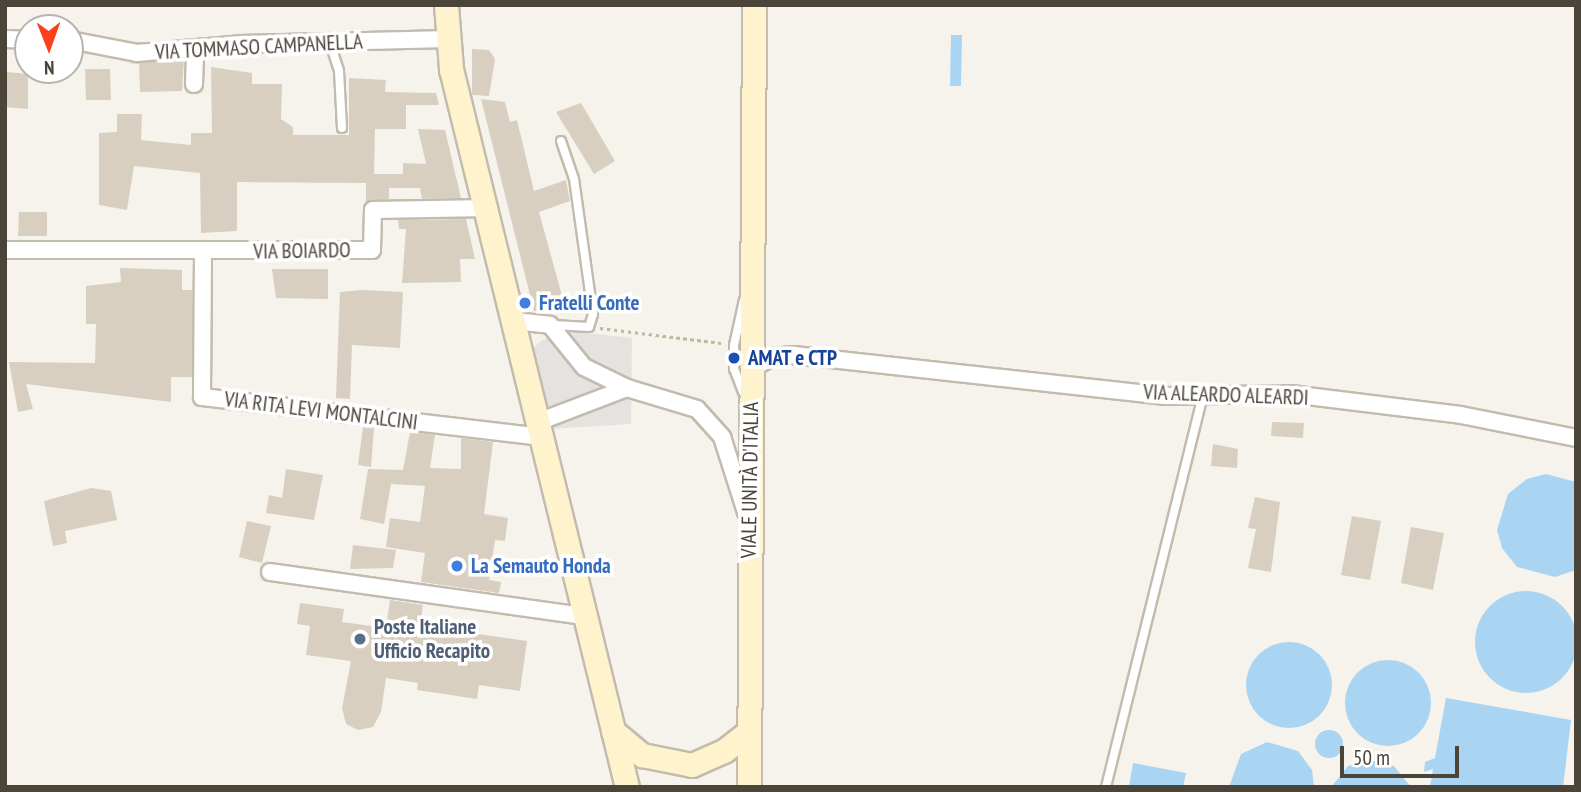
<!DOCTYPE html>
<meta charset="utf-8">
<style>
body{margin:0}
#map{position:relative;width:1581px;height:792px;overflow:hidden;background:#f6f3ec;font-family:"PT Sans Narrow",sans-serif}
div>[style]{position:absolute}
.parking>*{inset:0;background:#e5e3e0}
.water>*{inset:0;background:#a9d4f2}
.round{border-radius:50%}
.building>*{inset:0;background:#d8cfc1}
.path>*{height:2.5px;margin-top:-1.25px;transform-origin:0;background:repeating-linear-gradient(90deg,#c4b79f 0 3.5px,transparent 0 7px)}
.roads{filter:drop-shadow(2px 0 #c2bbae) drop-shadow(-2px 0 #c2bbae) drop-shadow(0 2px #c2bbae) drop-shadow(0 -2px #c2bbae)}
.lane>*{height:8px;margin:-4px;padding:0 4px;transform-origin:4px;border-radius:4px;background:#fff}
.street>*{height:16px;margin:-8px;padding:0 8px;transform-origin:8px;border-radius:8px;background:#fff}
.secondary>*{height:23px;margin:-11.5px;padding:0 11.5px;transform-origin:11.5px;border-radius:11.5px;background:#fff3cd}
.dots>*{width:19px;height:19px;translate:-50% -50%;box-sizing:border-box;border:4px solid #fff;border-radius:50%}
span{translate:-50% -50%;white-space:nowrap;text-align:center;line-height:1.15;-webkit-text-stroke:7px #fff;paint-order:stroke}
.street-label{font-size:21px;color:#4b4439}
.shop-label{font-size:21px;color:#366cbe;font-weight:700}
.left{translate:0 -50%;text-align:left}
.transit-label{font-size:21px;color:#164399;font-weight:700}
.service-label{font-size:21px;color:#4e5e75;font-weight:700}
.frame{position:absolute;inset:0;border:7px solid #4b4439;pointer-events:none}
.north{position:absolute;left:14px;top:14px;width:70px;height:70px;box-sizing:border-box;background:#fff;border:2px solid #b7b4b0;border-radius:50%;rotate:179deg;font-size:19px;font-weight:700;line-height:28px;text-align:center;color:#4b4439}
.north::after{content:'';display:block;margin:auto;width:24px;height:32px;background:#fc3f1d;clip-path:polygon(50% 0,100% 100%,50% 72%,0 100%)}
.scale{position:absolute;left:1340px;top:746px;width:119px;height:32px;box-sizing:border-box;border:4px solid #4b4439;border-top:0;padding-left:9px;font-size:21px;line-height:24px;white-space:nowrap;color:#4b4439;-webkit-text-stroke:5px #fff;paint-order:stroke}
</style>
<div id="map">
<div class="parking">
<div style="clip-path:polygon(570px 331px,632px 338px,631px 424px,549px 429px,529px 352px,542px 340px)"></div>
</div>
<div class="water">
<div style="clip-path:polygon(951px 35px,962px 35px,961px 86px,950px 86px)"></div>
<div style="clip-path:polygon(1546px 474px,1576px 482px,1576px 570px,1555px 577px,1517px 567px,1502px 548px,1497px 530px,1508px 494px,1527px 479px)"></div>
<div class="round" style="left:1475px;top:591px;width:102px;height:102px"></div>
<div class="round" style="left:1246px;top:642px;width:86px;height:86px"></div>
<div class="round" style="left:1345px;top:660px;width:86px;height:86px"></div>
<div style="clip-path:polygon(1446px 698px,1571px 720px,1563px 787px,1430px 787px,1433px 769px,1424px 772px,1425px 762px,1435px 758px)"></div>
<div class="round" style="left:1315px;top:730px;width:28px;height:28px"></div>
<div style="clip-path:polygon(1267px 742px,1298px 751px,1312px 770px,1314px 787px,1229px 787px,1241px 754px)"></div>
<div style="clip-path:polygon(1371px 760px,1394px 766px,1411px 787px,1331px 787px,1348px 766px)"></div>
<div style="clip-path:polygon(1133px 763px,1186px 773px,1183px 787px,1129px 787px)"></div>
</div>
<div class="building">
<div style="clip-path:polygon(472px 49px,489px 50px,495px 59px,489px 96px,472px 95px)"></div>
<div style="clip-path:polygon(184px 59px,182px 91px,140px 92px,139px 64px,127px 64px)"></div>
<div style="clip-path:polygon(211px 67px,252px 73px,252px 84px,282px 84px,281px 119px,293px 127px,293px 135px,349px 135px,349px 78px,386px 80px,385px 92px,436px 93px,439px 105px,406px 105px,406px 129px,375px 129px,374px 174px,403px 174px,403px 163px,426px 164px,418px 129px,445px 130px,461px 198px,422px 199px,420px 188px,389px 188px,389px 199px,366px 202px,366px 183px,237px 182px,237px 231px,201px 233px,200px 173px,134px 166px,127px 210px,99px 205px,99px 133px,117px 132px,117px 114px,142px 114px,141px 140px,191px 145px,191px 133px,212px 133px)"></div>
<div style="clip-path:polygon(85px 69px,110px 69px,111px 100px,86px 100px)"></div>
<div style="clip-path:polygon(7px 72px,28px 74px,28px 109px,5px 107px)"></div>
<div style="clip-path:polygon(481px 99px,505px 102px,510px 122px,517px 120px,534px 191px,566px 180px,570px 201px,539px 212px,567px 314px,534px 311px)"></div>
<div style="clip-path:polygon(581px 103px,615px 161px,594px 174px,556px 112px)"></div>
<div style="clip-path:polygon(19px 212px,47px 212px,47px 236px,18px 236px)"></div>
<div style="clip-path:polygon(466px 219px,475px 259px,460px 259px,461px 282px,402px 283px,406px 229px,399px 229px,398px 220px)"></div>
<div style="clip-path:polygon(120px 268px,182px 270px,182px 290px,192px 290px,192px 377px,171px 377px,171px 402px,26px 384px,33px 409px,18px 412px,9px 362px,95px 363px,96px 324px,86px 324px,86px 286px,121px 282px)"></div>
<div style="clip-path:polygon(272px 269px,328px 269px,328px 299px,276px 298px)"></div>
<div style="clip-path:polygon(362px 290px,403px 292px,400px 348px,352px 345px,350px 399px,336px 398px,340px 292px)"></div>
<div style="clip-path:polygon(1272px 422px,1304px 423px,1303px 438px,1271px 436px)"></div>
<div style="clip-path:polygon(363px 427px,374px 428px,371px 467px,358px 465px)"></div>
<div style="clip-path:polygon(410px 432px,435px 435px,430px 468px,461px 469px,461px 438px,493px 442px,484px 514px,508px 518px,505px 541px,495px 540px,489px 580px,501px 582px,499px 593px,421px 582px,425px 553px,386px 547px,390px 518px,420px 522px,425px 486px,391px 484px,384px 524px,360px 519px,368px 469px,403px 470px)"></div>
<div style="clip-path:polygon(1213px 444px,1238px 449px,1237px 468px,1211px 466px)"></div>
<div style="clip-path:polygon(286px 469px,323px 475px,314px 520px,266px 513px,269px 495px,282px 498px)"></div>
<div style="clip-path:polygon(91px 488px,111px 491px,117px 520px,65px 531px,67px 543px,53px 546px,44px 501px)"></div>
<div style="clip-path:polygon(1255px 497px,1280px 502px,1271px 572px,1248px 568px,1256px 529px,1248px 528px)"></div>
<div style="clip-path:polygon(1352px 516px,1381px 521px,1370px 580px,1341px 575px)"></div>
<div style="clip-path:polygon(247px 521px,271px 526px,262px 563px,239px 557px)"></div>
<div style="clip-path:polygon(1411px 527px,1444px 533px,1433px 590px,1401px 583px)"></div>
<div style="clip-path:polygon(353px 545px,396px 550px,393px 568px,350px 569px)"></div>
<div style="clip-path:polygon(390px 600px,423px 605px,420px 626px,527px 641px,520px 691px,479px 685px,477px 699px,417px 690px,418px 683px,386px 678px,381px 712px,373px 727px,358px 730px,346px 724px,342px 708px,351px 661px,306px 655px,310px 626px,297px 624px,300px 603px,344px 609px,342px 622px,386px 628px)"></div>
</div>
<div class="path">
<div style="left:600px;top:328px;width:122px;rotate:7.1deg"></div>
</div>
<div class="roads">
<div class="lane">
<div style="left:330px;top:43px;width:29px;rotate:72deg"></div>
<div style="left:339px;top:71px;width:57px;rotate:87deg"></div>
<div style="left:553px;top:325px;width:36px;rotate:3deg"></div>
<div style="left:589px;top:327px;width:14px;rotate:-73deg"></div>
<div style="left:593px;top:314px;width:136px;rotate:-98deg"></div>
<div style="left:574px;top:179px;width:40px;rotate:-108.9deg"></div>
<div style="left:743px;top:392px;width:25px;rotate:-111deg"></div>
<div style="left:734px;top:369px;width:24px;rotate:-90deg"></div>
<div style="left:734px;top:345px;width:46px;rotate:-77.5deg"></div>
<div style="left:1106px;top:787px;width:404px;rotate:-76.1deg"></div>
</div>
<div class="street">
<div style="left:5px;top:39px;width:23px;rotate:2deg"></div>
<div style="left:70px;top:40px;width:68px;rotate:11deg"></div>
<div style="left:137px;top:53px;width:104px;rotate:-4.9deg"></div>
<div style="left:241px;top:44px;width:208px;rotate:-1.4deg"></div>
<div style="left:194px;top:84px;width:33px;rotate:-88deg"></div>
<div style="left:5px;top:250px;width:367px"></div>
<div style="left:372px;top:250px;width:40px;rotate:-88.6deg"></div>
<div style="left:373px;top:210px;width:116px;rotate:-1deg"></div>
<div style="left:203px;top:253px;width:144px;rotate:90.4deg"></div>
<div style="left:202px;top:397px;width:341px;rotate:6.7deg"></div>
<div style="left:514px;top:321px;width:36px;rotate:6deg"></div>
<div style="left:550px;top:325px;width:54px;rotate:51deg"></div>
<div style="left:584px;top:367px;width:48px;rotate:26deg"></div>
<div style="left:627px;top:388px;width:73px;rotate:16.7deg"></div>
<div style="left:697px;top:409px;width:38px;rotate:48deg"></div>
<div style="left:722px;top:437px;width:79px;rotate:72.3deg"></div>
<div style="left:752px;top:369px;width:22px;rotate:-32deg"></div>
<div style="left:771px;top:357px;width:23px;rotate:-5deg"></div>
<div style="left:794px;top:355px;width:374px;rotate:6.3deg"></div>
<div style="left:1166px;top:396px;width:125px;rotate:-0.9deg"></div>
<div style="left:1291px;top:394px;width:171px;rotate:7deg"></div>
<div style="left:1461px;top:415px;width:117px;rotate:11.3deg"></div>
<div style="left:538px;top:422px;width:95px;rotate:-20.9deg"></div>
<div style="left:270px;top:572px;width:318px;rotate:8deg"></div>
</div>
<div class="secondary">
<div style="left:446px;top:5px;width:64px;rotate:85.5deg"></div>
<div style="left:451px;top:69px;width:739px;rotate:76.23deg"></div>
<div style="left:613px;top:731px;width:38px;rotate:40deg"></div>
<div style="left:642px;top:755px;width:51px;rotate:11.3deg"></div>
<div style="left:692px;top:765px;width:35px;rotate:-24deg"></div>
<div style="left:724px;top:751px;width:31px;rotate:-38deg"></div>
<div style="left:749px;top:787px;width:782px;rotate:-89.63deg"></div>
</div>
</div>
<div class="dots">
<div style="left:525px;top:303px;background:#3f7fe0"></div>
<div style="left:734px;top:358px;background:#1a4fb4"></div>
<div style="left:457px;top:566px;background:#3f7fe0"></div>
<div style="left:360px;top:639px;background:#5c6f8a"></div>
</div>
<div class="street-label">
<span style="left:259px;top:47px;rotate:-3deg">VIA TOMMASO CAMPANELLA</span>
<span style="left:302px;top:251px;rotate:-1deg">VIA BOIARDO</span>
<span style="left:1226px;top:395px;rotate:2deg">VIA ALEARDO ALEARDI</span>
<span style="left:321px;top:411px;rotate:7deg">VIA RITA LEVI MONTALCINI</span>
<span style="left:750px;top:480px;rotate:-89deg">VIALE UNITÀ D'ITALIA</span>
</div>
<div class="shop-label">
<span class="left" style="left:539px;top:303px">Fratelli Conte</span>
<span class="left" style="left:471px;top:566px">La Semauto Honda</span>
</div>
<div class="transit-label">
<span class="left" style="left:748px;top:358px">AMAT e CTP</span>
</div>
<div class="service-label">
<span class="left" style="left:374px;top:639px">Poste Italiane<br>Ufficio Recapito</span>
</div>
<div class="frame"></div>
<div class="north">N</div>
<div class="scale">50 m</div>
</div>
